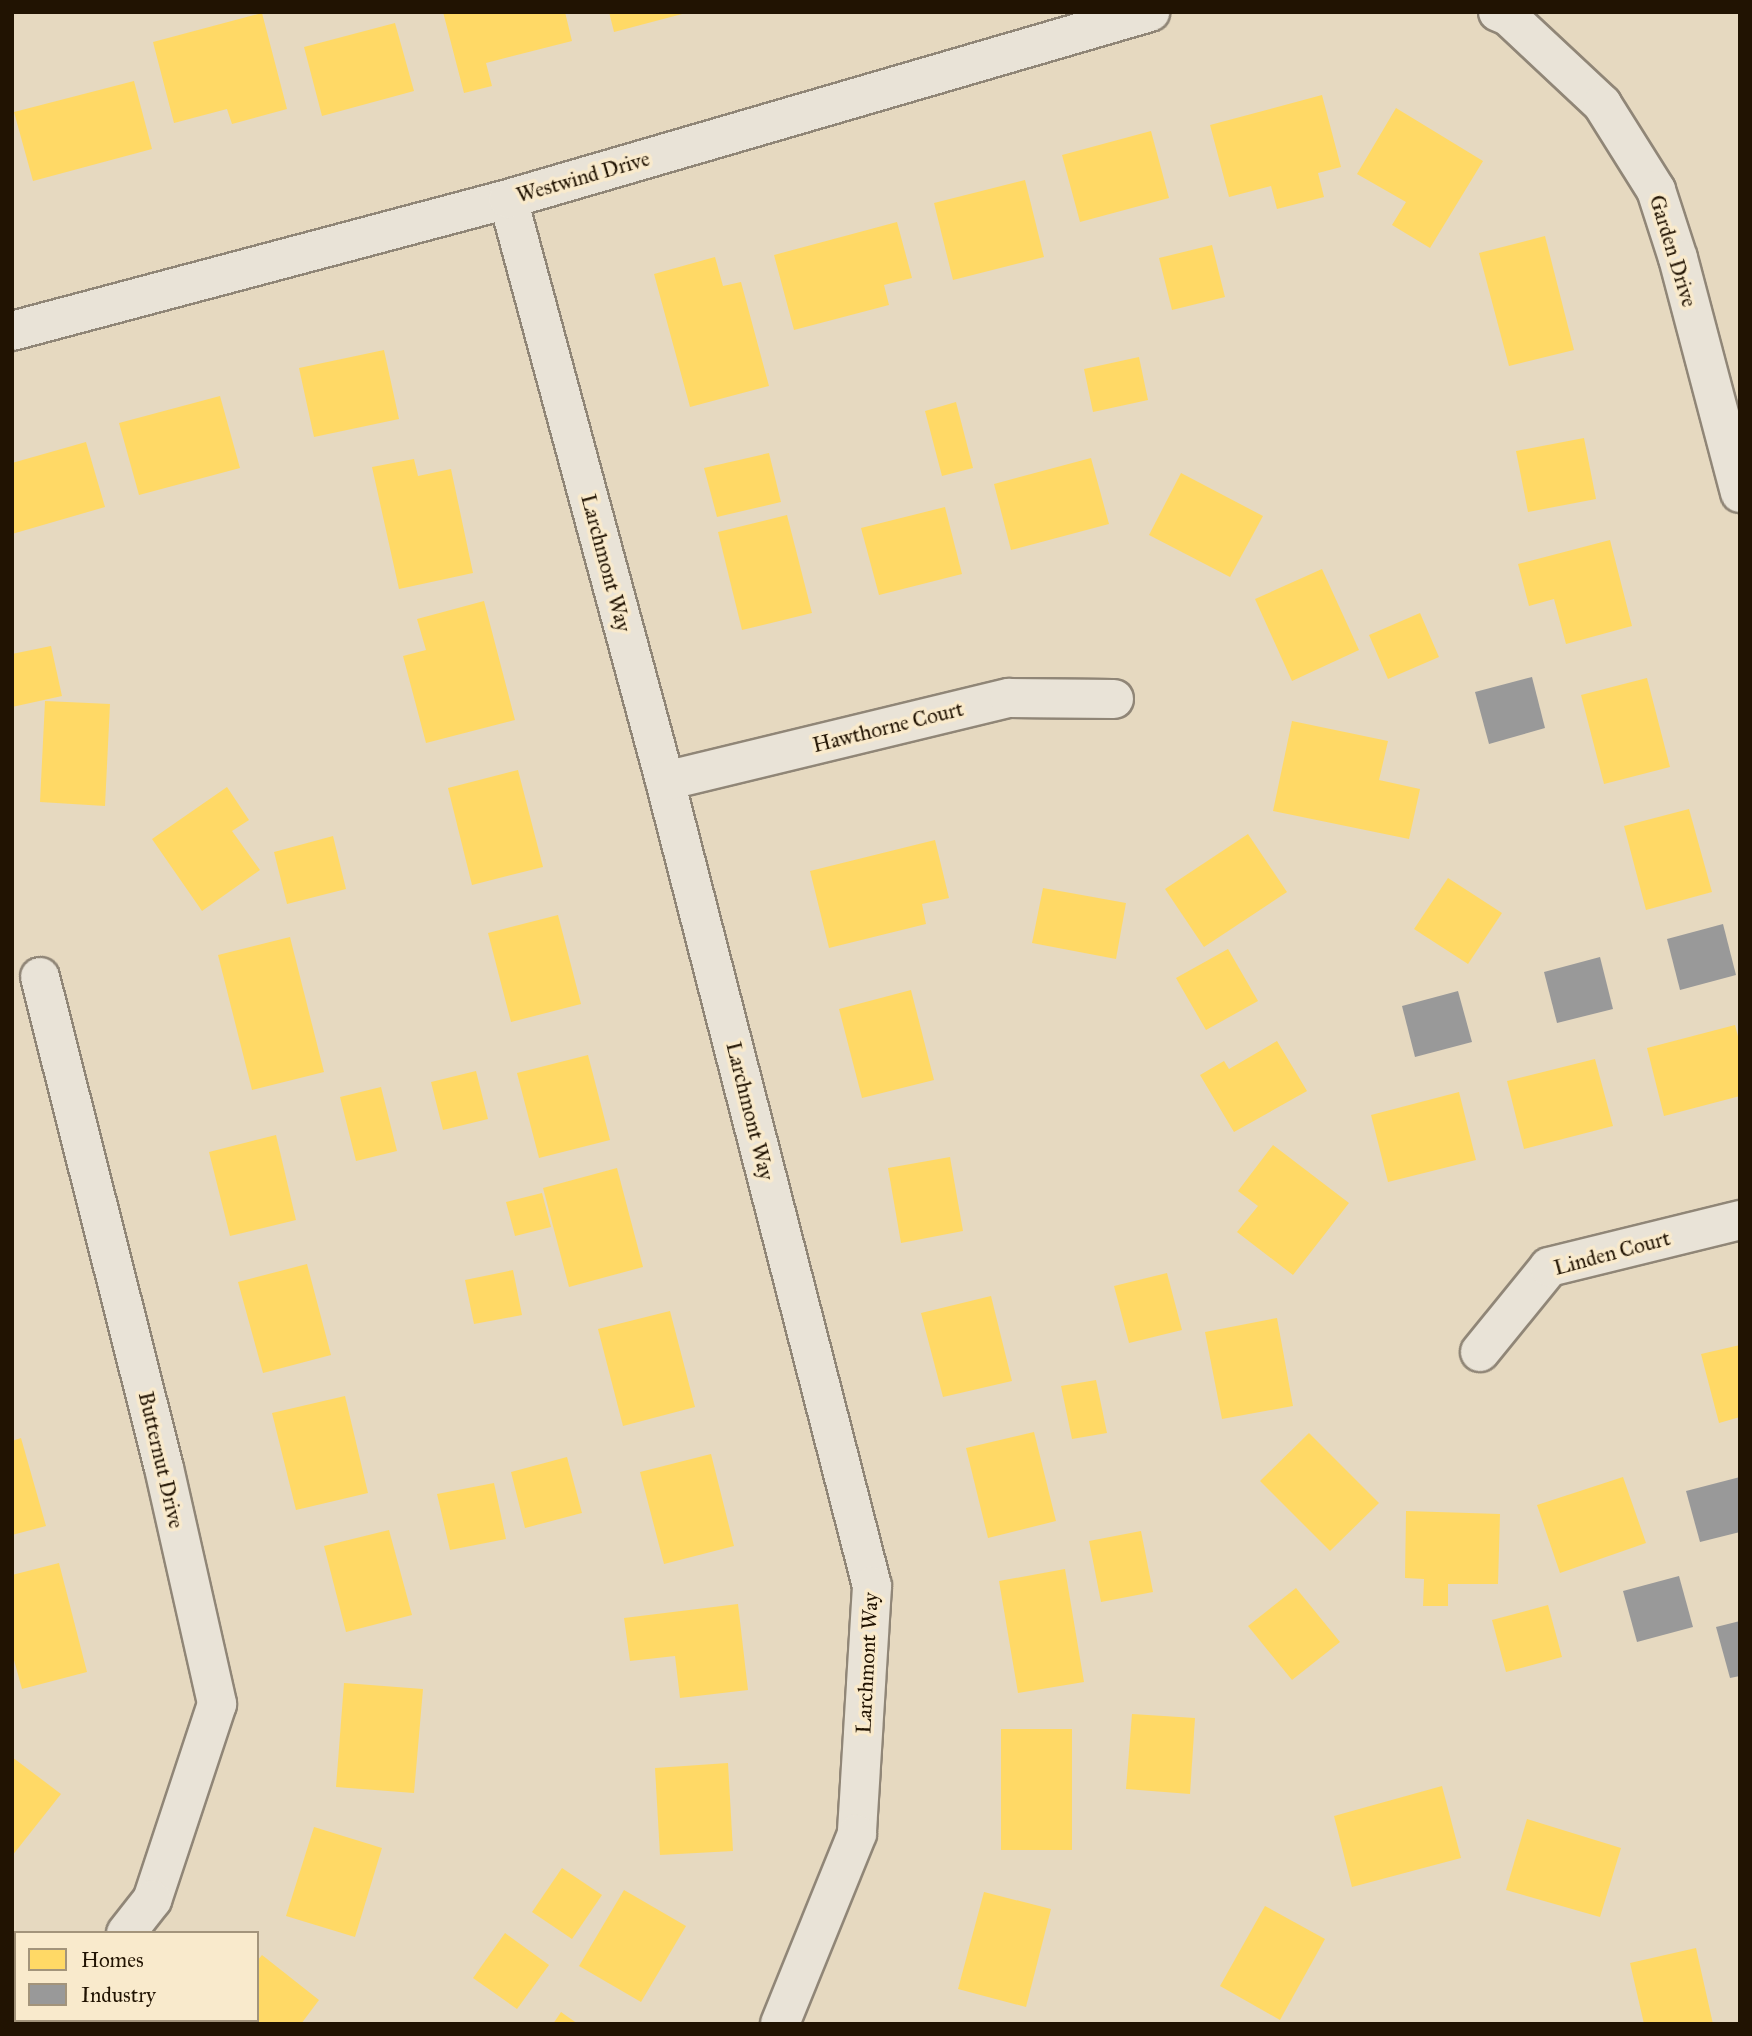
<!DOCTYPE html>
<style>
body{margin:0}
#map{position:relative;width:1752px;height:2036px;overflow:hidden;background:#e6d9c0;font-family:"IM FELL Great Primer",serif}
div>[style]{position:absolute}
.homes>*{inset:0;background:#ffd966}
.industry>*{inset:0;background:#999}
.roads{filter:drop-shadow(2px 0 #908677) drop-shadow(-2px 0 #908677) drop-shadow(0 2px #908677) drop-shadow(0 -2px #908677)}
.minor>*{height:38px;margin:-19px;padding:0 19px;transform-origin:19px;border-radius:19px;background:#e9e3d7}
span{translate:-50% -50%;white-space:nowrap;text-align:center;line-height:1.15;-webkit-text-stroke:7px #f9eacc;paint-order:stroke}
.street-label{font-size:21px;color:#211302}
.frame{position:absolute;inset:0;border:14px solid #211302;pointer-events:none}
.legend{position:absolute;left:14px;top:1931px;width:245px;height:91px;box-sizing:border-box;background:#f9eacc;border:2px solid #a3947b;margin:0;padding:9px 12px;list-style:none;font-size:21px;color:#211302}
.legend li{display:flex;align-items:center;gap:14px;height:35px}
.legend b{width:35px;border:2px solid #a3947b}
</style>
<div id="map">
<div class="homes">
<div style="clip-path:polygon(443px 12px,565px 12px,572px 41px,486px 63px,492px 86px,464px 93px)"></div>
<div style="clip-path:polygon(609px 12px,686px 12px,686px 13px,614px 32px)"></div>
<div style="clip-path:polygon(262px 13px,287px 109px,232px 124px,227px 109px,174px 123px,153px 42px)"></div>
<div style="clip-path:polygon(395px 23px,414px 91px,322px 116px,304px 47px)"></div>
<div style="clip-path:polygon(134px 81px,152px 149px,33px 181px,14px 112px)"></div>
<div style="clip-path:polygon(1322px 95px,1341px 167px,1318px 173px,1324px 197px,1277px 209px,1271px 186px,1229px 197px,1210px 125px)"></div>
<div style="clip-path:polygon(1396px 108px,1483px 161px,1430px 248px,1392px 225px,1406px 202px,1357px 174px)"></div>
<div style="clip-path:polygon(1151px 131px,1169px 198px,1080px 222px,1062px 155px)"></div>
<div style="clip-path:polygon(1025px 180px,1044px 257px,953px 280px,934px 203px)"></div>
<div style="clip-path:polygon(897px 222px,912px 278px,884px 285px,889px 305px,794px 330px,774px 255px)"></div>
<div style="clip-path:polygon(1545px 236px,1574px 350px,1509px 366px,1479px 253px)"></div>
<div style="clip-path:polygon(1212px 245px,1225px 297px,1172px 310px,1159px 258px)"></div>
<div style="clip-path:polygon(715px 257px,723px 286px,741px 282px,769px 386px,690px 407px,654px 274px)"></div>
<div style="clip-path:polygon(384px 350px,399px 419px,314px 437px,299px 368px)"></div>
<div style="clip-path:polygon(1139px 357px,1148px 400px,1093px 412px,1084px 369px)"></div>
<div style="clip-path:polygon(220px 396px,240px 468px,139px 495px,119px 423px)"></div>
<div style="clip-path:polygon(956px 402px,973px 468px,942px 476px,925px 411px)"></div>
<div style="clip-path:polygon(1584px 438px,1596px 499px,1528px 512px,1516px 451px)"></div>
<div style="clip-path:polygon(86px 442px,105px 507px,12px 534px,12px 463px)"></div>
<div style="clip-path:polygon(769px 453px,781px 502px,717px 517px,704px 468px)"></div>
<div style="clip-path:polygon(1091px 458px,1109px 524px,1011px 550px,994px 484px)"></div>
<div style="clip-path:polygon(414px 459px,418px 476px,451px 469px,473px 573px,399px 589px,372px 467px)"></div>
<div style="clip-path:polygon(1181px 473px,1263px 516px,1230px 577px,1149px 535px)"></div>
<div style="clip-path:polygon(945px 507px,962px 574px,879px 595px,861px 528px)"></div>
<div style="clip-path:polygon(787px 515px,812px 613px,742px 630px,718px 532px)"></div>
<div style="clip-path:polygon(1610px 540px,1632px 626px,1566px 644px,1554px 599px,1529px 606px,1518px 564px)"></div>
<div style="clip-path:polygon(1322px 569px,1359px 650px,1292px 681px,1255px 599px)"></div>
<div style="clip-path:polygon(484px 601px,515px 720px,426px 743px,403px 656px,426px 650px,417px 619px)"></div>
<div style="clip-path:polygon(1420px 613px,1439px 657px,1388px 679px,1369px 635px)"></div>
<div style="clip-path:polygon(51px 646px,62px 696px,12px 707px,12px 654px)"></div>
<div style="clip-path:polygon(1647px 678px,1670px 767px,1604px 784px,1581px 695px)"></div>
<div style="clip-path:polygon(45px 701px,110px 704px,105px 806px,40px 802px)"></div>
<div style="clip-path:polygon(1292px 721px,1388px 741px,1379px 780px,1420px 789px,1409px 839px,1273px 811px)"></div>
<div style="clip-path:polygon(518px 770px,543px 867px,472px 885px,448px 788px)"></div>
<div style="clip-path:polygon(227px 787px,249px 820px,232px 831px,260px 870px,202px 911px,152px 839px)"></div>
<div style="clip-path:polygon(1689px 809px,1712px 892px,1646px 910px,1624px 826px)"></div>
<div style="clip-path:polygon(1248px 834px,1287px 892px,1204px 947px,1165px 889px)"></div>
<div style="clip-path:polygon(333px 836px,346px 889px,287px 904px,274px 852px)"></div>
<div style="clip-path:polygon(935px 840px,949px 898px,922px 904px,926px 924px,829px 948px,810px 871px)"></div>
<div style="clip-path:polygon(1448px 878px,1502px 913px,1468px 964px,1414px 929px)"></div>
<div style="clip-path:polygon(1043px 888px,1126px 903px,1116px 959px,1032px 943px)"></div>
<div style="clip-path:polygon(558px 915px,581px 1004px,511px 1022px,488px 933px)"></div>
<div style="clip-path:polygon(290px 937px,324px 1072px,252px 1090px,218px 955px)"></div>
<div style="clip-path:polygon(1228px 949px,1258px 1001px,1206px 1030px,1176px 978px)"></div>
<div style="clip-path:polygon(911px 990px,934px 1080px,862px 1098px,839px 1009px)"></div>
<div style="clip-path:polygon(1735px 1025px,1740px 1044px,1740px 1096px,1664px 1116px,1647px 1048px)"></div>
<div style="clip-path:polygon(1277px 1041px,1307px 1091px,1234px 1132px,1200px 1075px,1224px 1061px,1229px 1069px)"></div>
<div style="clip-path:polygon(588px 1055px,610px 1140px,539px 1158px,517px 1073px)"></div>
<div style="clip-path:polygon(1595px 1059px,1613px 1126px,1524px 1149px,1507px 1081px)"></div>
<div style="clip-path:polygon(476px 1071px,488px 1119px,443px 1130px,431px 1082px)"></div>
<div style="clip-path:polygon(381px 1087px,397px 1151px,356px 1161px,340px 1097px)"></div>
<div style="clip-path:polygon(1459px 1092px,1476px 1160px,1388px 1182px,1371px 1115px)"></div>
<div style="clip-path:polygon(276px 1135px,296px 1220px,230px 1236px,209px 1152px)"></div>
<div style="clip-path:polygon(1273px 1145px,1349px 1203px,1293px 1275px,1237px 1232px,1258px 1206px,1238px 1191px)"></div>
<div style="clip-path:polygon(950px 1157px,963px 1231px,901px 1243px,888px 1168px)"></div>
<div style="clip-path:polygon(617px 1168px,643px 1267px,569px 1287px,543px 1188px)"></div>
<div style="clip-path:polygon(542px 1193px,551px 1227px,515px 1236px,506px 1202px)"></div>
<div style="clip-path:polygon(307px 1264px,331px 1355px,263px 1373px,238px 1282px)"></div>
<div style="clip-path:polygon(513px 1270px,522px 1315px,474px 1324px,465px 1280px)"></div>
<div style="clip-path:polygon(1167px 1273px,1182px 1330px,1129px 1343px,1114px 1286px)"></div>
<div style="clip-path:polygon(991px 1296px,1012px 1381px,943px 1397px,921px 1313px)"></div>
<div style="clip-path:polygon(670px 1311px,695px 1407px,623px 1426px,598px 1329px)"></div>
<div style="clip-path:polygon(1277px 1318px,1293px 1406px,1222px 1419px,1205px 1332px)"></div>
<div style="clip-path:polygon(1740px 1345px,1740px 1417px,1719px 1423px,1701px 1354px)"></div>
<div style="clip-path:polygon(1096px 1380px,1107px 1433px,1072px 1439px,1061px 1386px)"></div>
<div style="clip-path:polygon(345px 1396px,368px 1493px,296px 1510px,272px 1413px)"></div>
<div style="clip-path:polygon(1034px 1432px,1056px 1521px,988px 1538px,966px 1448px)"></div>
<div style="clip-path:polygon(1309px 1433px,1379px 1503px,1330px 1551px,1260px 1481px)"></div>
<div style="clip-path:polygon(21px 1438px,46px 1526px,12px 1535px,12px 1441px)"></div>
<div style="clip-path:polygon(711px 1454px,734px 1546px,664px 1564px,640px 1472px)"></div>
<div style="clip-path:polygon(567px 1457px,582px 1513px,525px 1528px,511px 1472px)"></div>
<div style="clip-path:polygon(1623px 1477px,1646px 1543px,1560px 1573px,1537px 1505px)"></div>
<div style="clip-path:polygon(494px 1483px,506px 1539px,450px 1550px,437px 1494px)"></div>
<div style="clip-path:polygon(1406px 1511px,1500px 1514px,1498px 1584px,1448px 1584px,1448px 1606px,1423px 1606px,1424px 1579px,1405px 1578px)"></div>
<div style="clip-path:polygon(389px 1530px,412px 1615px,346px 1632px,324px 1546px)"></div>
<div style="clip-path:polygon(1141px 1531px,1153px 1592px,1101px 1602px,1089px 1541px)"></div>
<div style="clip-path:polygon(59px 1563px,87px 1672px,22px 1689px,12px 1653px,12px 1575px)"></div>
<div style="clip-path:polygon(1065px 1569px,1084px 1682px,1018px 1693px,999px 1581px)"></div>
<div style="clip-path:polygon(1296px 1588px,1340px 1642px,1292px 1680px,1248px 1626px)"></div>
<div style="clip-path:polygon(738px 1604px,748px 1690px,680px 1698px,675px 1656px,630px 1661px,624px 1618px)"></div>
<div style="clip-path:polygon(1548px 1605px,1562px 1657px,1506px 1672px,1492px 1620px)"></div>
<div style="clip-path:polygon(344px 1683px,423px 1689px,414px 1793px,336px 1787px)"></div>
<div style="clip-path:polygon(1132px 1714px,1195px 1718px,1190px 1794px,1126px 1789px)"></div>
<div style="clip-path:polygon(1001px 1729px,1072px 1729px,1072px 1850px,1001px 1850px)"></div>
<div style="clip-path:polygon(12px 1757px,61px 1794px,12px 1856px)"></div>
<div style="clip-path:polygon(728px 1763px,733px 1851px,660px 1855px,655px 1768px)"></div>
<div style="clip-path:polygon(1442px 1786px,1461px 1858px,1352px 1887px,1334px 1816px)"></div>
<div style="clip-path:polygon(1527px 1819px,1621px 1848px,1600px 1917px,1506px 1890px)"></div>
<div style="clip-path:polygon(314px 1827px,382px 1848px,355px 1937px,286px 1916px)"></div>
<div style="clip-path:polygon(562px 1868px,602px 1895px,572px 1939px,532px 1912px)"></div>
<div style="clip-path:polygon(624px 1890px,686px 1926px,641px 2002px,579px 1966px)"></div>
<div style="clip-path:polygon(984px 1892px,1051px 1909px,1026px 2007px,958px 1989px)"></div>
<div style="clip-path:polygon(1265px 1906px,1325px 1939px,1280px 2020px,1220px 1986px)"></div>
<div style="clip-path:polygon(505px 1933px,549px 1965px,517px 2009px,473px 1978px)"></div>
<div style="clip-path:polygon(1696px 1948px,1713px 2024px,1644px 2024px,1630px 1963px)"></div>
<div style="clip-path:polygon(262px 1955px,319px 2000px,301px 2024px,209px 2024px,212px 2020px,257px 2020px,257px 1961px)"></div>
<div style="clip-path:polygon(561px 2012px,578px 2024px,553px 2024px)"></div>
</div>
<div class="industry">
<div style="clip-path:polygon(1532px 677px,1545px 728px,1489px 744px,1475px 692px)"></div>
<div style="clip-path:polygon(1723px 924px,1736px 975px,1680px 990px,1667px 939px)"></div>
<div style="clip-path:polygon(1600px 957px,1613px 1009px,1557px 1023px,1544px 972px)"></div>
<div style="clip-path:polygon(1458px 991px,1472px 1042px,1415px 1057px,1402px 1006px)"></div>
<div style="clip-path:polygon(1740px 1477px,1740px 1532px,1700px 1542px,1686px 1491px)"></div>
<div style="clip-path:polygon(1679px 1576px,1693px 1627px,1637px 1642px,1623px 1591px)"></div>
<div style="clip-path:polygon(1740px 1621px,1740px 1676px,1730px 1678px,1716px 1627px)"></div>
</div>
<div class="roads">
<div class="minor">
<div style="left:1498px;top:12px;width:11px;rotate:22deg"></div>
<div style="left:1508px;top:16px;width:129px;rotate:43.1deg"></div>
<div style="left:1602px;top:104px;width:102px;rotate:57.9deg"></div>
<div style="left:1656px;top:190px;width:71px;rotate:72.1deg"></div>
<div style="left:1678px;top:258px;width:243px;rotate:75.2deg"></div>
<div style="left:508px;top:199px;width:603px;rotate:74.9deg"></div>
<div style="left:665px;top:781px;width:831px;rotate:75.58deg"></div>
<div style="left:872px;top:1586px;width:248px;rotate:93.5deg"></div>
<div style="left:857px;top:1834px;width:205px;rotate:112.1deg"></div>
<div style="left:12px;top:331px;width:513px;rotate:-14.9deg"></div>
<div style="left:508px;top:199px;width:669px;rotate:-16.24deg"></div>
<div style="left:665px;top:781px;width:354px;rotate:-13.6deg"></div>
<div style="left:1009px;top:698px;width:105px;rotate:0.5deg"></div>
<div style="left:40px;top:977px;width:506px;rotate:75.83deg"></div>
<div style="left:164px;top:1468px;width:242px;rotate:77.3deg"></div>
<div style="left:217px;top:1704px;width:206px;rotate:108.3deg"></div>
<div style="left:152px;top:1900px;width:42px;rotate:128.2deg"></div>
<div style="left:1480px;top:1352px;width:109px;rotate:-50.9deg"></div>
<div style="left:1549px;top:1267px;width:197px;rotate:-13.8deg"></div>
<div style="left:52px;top:2024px;width:5px;rotate:-53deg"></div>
</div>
</div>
<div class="street-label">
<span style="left:583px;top:177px;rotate:-16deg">Westwind Drive</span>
<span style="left:1673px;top:251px;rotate:73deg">Garden Drive</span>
<span style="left:606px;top:563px;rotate:75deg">Larchmont Way</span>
<span style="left:888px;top:727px;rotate:-14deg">Hawthorne Court</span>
<span style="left:750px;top:1111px;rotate:76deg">Larchmont Way</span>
<span style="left:1612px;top:1253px;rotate:-15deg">Linden Court</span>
<span style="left:161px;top:1460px;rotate:77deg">Butternut Drive</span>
<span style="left:867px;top:1663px;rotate:-87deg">Larchmont Way</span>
</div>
<div class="frame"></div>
<ul class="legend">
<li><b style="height:19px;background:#ffd966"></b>Homes</li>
<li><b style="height:19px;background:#999"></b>Industry</li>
</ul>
</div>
